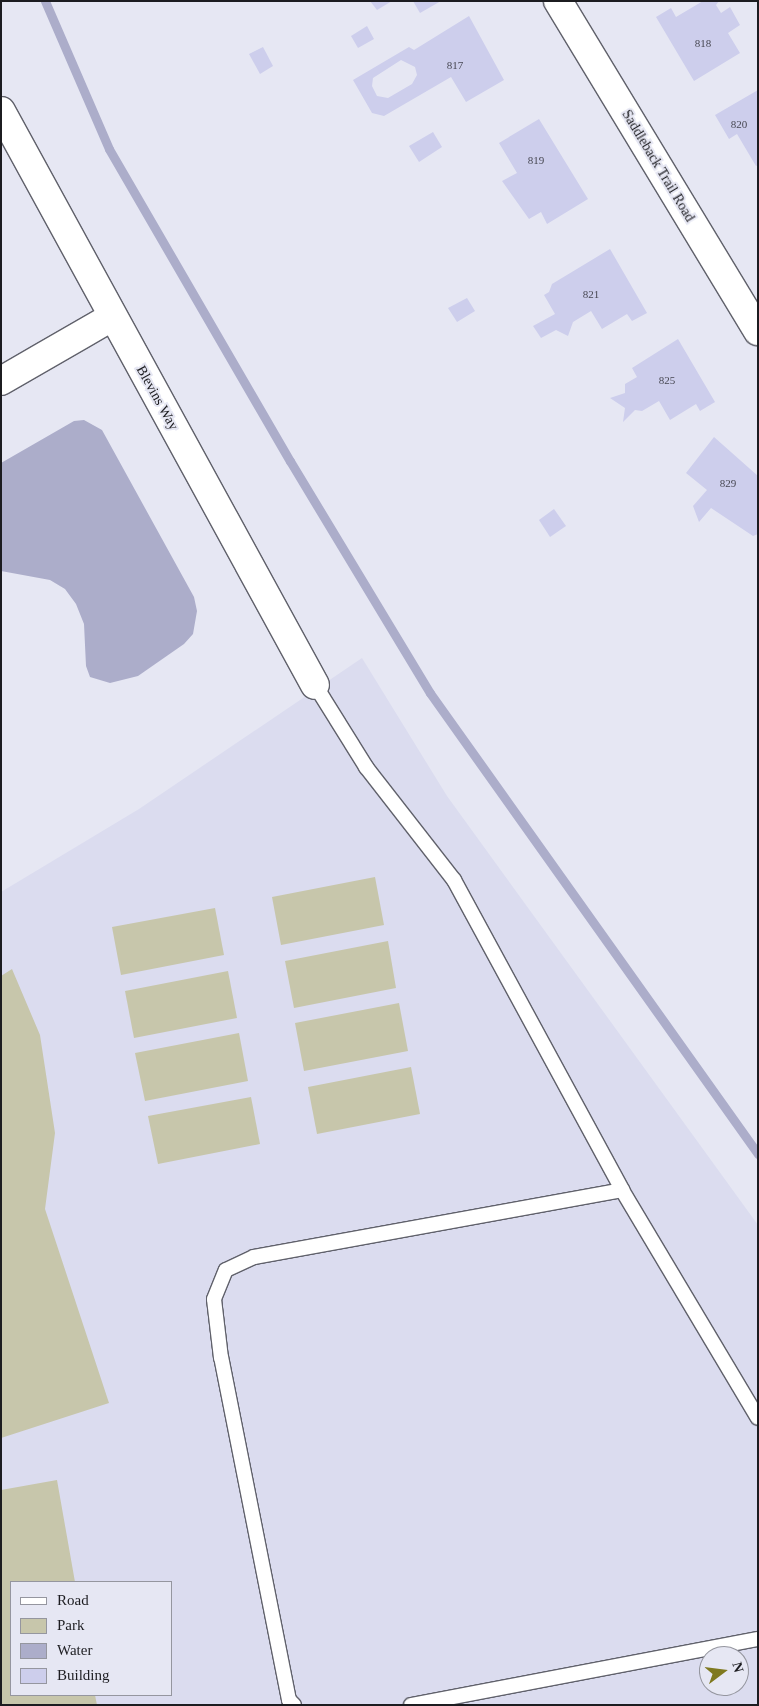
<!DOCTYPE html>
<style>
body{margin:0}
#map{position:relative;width:759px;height:1706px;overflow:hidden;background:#e6e7f3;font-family:Georgia,serif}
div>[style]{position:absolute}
.built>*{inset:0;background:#dbdcef}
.green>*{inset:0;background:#c7c6ab}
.water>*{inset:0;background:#acadca}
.stream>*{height:9px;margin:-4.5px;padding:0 4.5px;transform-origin:4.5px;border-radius:4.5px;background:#acadca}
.building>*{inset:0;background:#cdceec}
.roads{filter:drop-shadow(1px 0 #60616b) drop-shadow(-1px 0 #60616b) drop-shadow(0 1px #60616b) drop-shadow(0 -1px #60616b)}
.lane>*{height:14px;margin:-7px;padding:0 7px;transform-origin:7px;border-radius:7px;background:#fff}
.street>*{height:28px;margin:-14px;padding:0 14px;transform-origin:14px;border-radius:14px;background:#fff}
span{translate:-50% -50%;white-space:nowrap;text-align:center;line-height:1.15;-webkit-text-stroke:4px #e6e7f3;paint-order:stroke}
.number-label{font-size:11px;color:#484853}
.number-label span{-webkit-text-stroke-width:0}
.street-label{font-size:14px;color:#1c1c20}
.frame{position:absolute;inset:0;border:2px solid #1c1c20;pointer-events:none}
.legend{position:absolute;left:10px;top:1581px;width:162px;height:115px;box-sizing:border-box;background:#e6e7f3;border:1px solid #95969f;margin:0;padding:6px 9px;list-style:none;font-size:15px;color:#1c1c20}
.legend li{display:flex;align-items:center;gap:10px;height:25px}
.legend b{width:25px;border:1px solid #95969f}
.north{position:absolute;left:699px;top:1646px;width:50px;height:50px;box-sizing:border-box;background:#e6e7f3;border:1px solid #95969f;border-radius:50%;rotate:75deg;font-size:14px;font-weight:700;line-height:20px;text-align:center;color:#1c1c20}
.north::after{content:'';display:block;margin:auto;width:18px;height:22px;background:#7f791f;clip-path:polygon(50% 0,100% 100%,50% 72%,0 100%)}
</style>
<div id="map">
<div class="built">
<div style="clip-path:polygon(evenodd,362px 658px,447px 796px,758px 1225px,758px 1705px,1px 1705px,1px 892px,139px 809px,362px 658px,11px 1582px,171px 1582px,171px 1695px,11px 1695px,11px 1582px,362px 658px,709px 1656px,739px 1656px,739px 1686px,709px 1686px,709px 1656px)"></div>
</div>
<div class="green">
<div style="clip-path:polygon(375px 877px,384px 925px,281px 945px,272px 897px)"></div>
<div style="clip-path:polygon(215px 908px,224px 955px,121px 975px,112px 927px)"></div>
<div style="clip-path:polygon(388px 941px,396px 988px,294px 1008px,285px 961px)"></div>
<div style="clip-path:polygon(12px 969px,40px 1035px,55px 1133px,45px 1209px,109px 1403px,1px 1438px,1px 976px)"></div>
<div style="clip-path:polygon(228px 971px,237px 1018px,134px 1038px,125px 991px)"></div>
<div style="clip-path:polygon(399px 1003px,408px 1051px,304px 1071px,295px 1023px)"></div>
<div style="clip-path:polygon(239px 1033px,248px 1081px,145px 1101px,135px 1053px)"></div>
<div style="clip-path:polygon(411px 1067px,420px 1114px,317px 1134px,308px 1087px)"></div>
<div style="clip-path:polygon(251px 1097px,260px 1144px,158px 1164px,148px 1116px)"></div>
<div style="clip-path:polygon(57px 1480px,75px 1582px,11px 1582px,11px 1695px,95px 1695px,97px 1705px,1px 1705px,1px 1490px)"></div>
</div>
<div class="water">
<div style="clip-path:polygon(84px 420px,102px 430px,194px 597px,197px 611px,193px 634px,184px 644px,138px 676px,110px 683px,90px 677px,86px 666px,84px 624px,76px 604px,65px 589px,50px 580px,1px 571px,1px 463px,74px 421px)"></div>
</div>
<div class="stream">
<div style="left:45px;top:1px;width:161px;rotate:66.6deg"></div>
<div style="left:109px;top:149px;width:361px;rotate:59.9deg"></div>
<div style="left:290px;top:461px;width:271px;rotate:58.9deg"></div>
<div style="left:430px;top:693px;width:566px;rotate:54.57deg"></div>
</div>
<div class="building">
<div style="clip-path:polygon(370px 1px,392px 1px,377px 10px)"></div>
<div style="clip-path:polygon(413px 1px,441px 1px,420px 13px)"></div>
<div style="clip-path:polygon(703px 1px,719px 1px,716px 5px,721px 13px,730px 7px,740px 25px,728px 33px,740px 53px,694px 81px,656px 17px,671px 8px,676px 17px)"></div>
<div style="clip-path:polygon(evenodd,469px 16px,504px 80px,466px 102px,451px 77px,384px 116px,372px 113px,353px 80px,409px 47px,414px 50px,469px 16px,401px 60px,415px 67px,417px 75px,412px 84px,388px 98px,377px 96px,372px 86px,373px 78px,401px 60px)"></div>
<div style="clip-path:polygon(367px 26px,374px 39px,358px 48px,351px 36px)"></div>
<div style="clip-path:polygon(263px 47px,273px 66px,260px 74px,249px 54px)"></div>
<div style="clip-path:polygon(758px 90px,758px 165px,756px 166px,737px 134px,729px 139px,715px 115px)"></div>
<div style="clip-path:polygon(539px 119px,588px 199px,547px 224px,541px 212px,529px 219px,502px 181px,517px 173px,499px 143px)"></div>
<div style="clip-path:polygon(433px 132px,442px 147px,419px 162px,409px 146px)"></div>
<div style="clip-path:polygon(610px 249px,647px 313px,632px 321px,627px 314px,602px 329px,591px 311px,573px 322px,568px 336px,556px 330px,541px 338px,533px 326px,555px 314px,544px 295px,549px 292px,552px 284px)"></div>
<div style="clip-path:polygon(467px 298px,475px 311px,457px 322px,448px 308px)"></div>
<div style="clip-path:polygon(678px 339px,715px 402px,700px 411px,696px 404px,670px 420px,659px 401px,642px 411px,635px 410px,623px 422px,625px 408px,610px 398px,625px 393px,625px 384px,637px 377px,632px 368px)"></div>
<div style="clip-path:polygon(714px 437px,758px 476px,758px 534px,753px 536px,711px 508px,699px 522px,693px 506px,707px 490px,686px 473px)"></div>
<div style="clip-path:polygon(554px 509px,566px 526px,550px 537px,539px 520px)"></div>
</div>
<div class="roads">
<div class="lane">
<div style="left:315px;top:685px;width:97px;rotate:58.1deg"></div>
<div style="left:366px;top:767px;width:143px;rotate:52.1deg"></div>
<div style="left:454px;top:880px;width:353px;rotate:61.5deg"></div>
<div style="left:294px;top:1705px;width:7px;rotate:-135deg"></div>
<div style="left:289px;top:1700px;width:349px;rotate:-101.2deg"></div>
<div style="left:221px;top:1358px;width:59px;rotate:-96.8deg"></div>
<div style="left:214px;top:1299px;width:31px;rotate:-68deg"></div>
<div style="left:226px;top:1270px;width:31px;rotate:-25deg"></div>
<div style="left:254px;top:1257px;width:374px;rotate:-10.3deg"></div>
<div style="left:622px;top:1190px;width:265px;rotate:59.2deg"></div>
<div style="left:411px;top:1705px;width:353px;rotate:-10.8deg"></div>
</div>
<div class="street">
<div style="left:558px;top:1px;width:386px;rotate:58.8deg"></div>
<div style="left:1px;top:111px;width:654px;rotate:61.32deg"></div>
<div style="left:1px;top:381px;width:128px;rotate:-30deg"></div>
</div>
</div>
<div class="number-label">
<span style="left:703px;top:43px">818</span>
<span style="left:455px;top:65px">817</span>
<span style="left:739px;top:124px">820</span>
<span style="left:536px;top:160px">819</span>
<span style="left:591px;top:294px">821</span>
<span style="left:667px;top:380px">825</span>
<span style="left:728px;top:483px">829</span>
</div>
<div class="street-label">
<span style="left:658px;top:166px;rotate:59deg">Saddleback Trail Road</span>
<span style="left:157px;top:398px;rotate:61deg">Blevins Way</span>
</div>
<div class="frame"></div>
<ul class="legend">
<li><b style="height:6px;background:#fff"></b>Road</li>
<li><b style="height:14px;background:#c7c6ab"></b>Park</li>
<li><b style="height:14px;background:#acadca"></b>Water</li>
<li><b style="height:14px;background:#cdceec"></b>Building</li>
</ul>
<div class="north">N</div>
</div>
